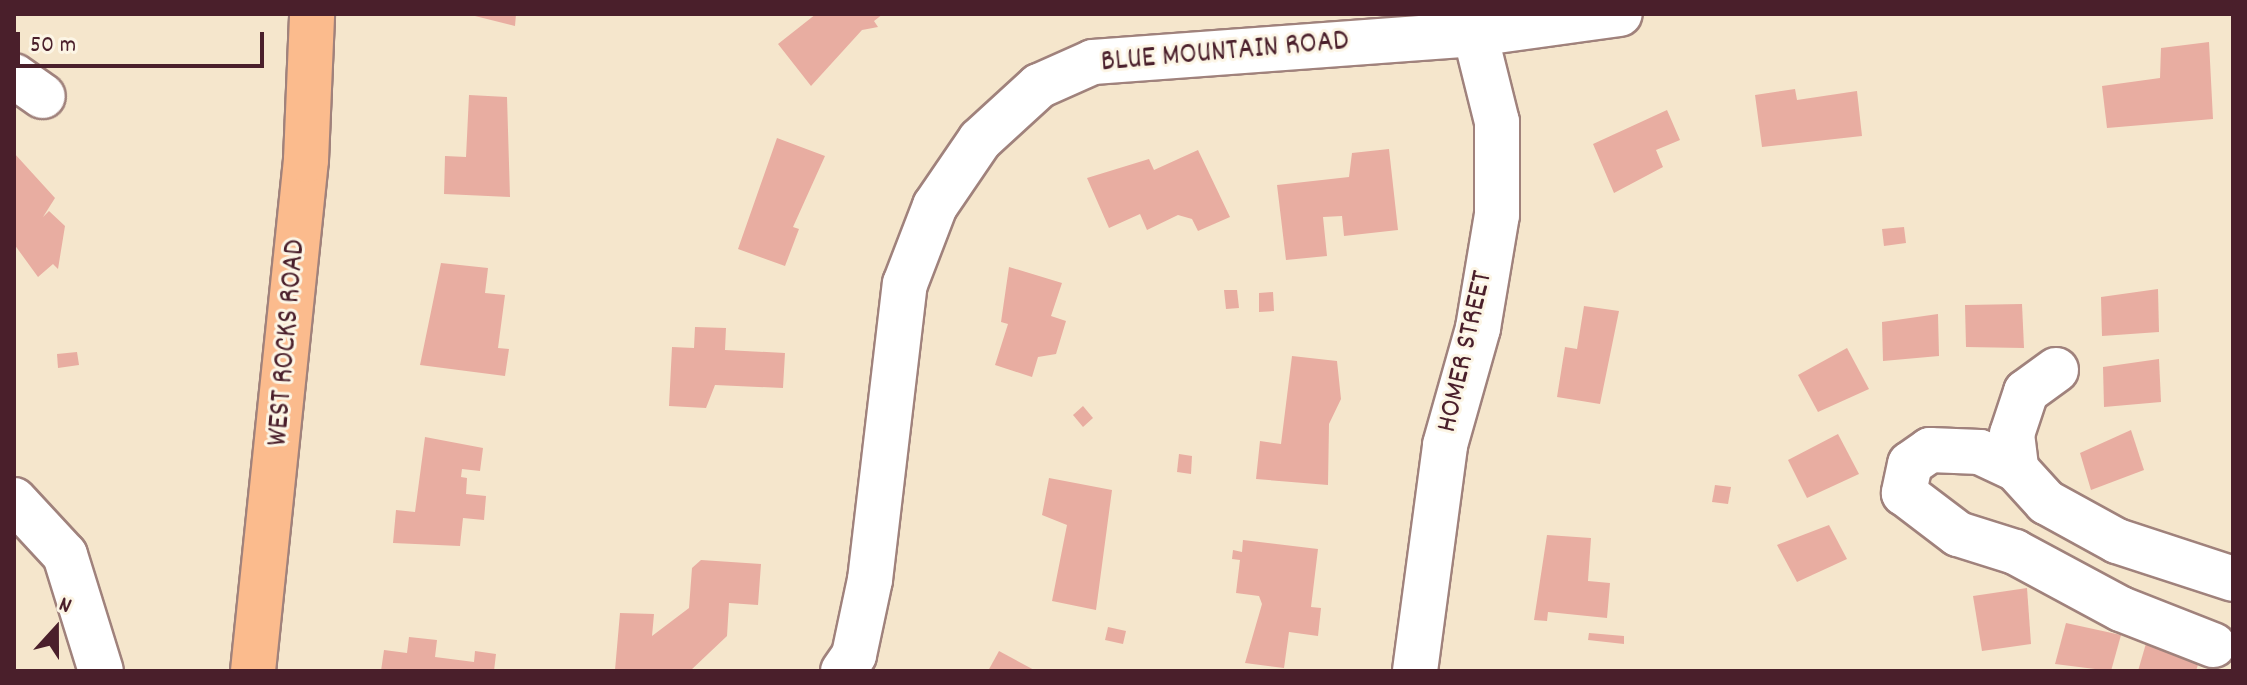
<!DOCTYPE html>
<style>
body{margin:0}
#map{position:relative;width:2247px;height:685px;overflow:hidden;background:#f5e6cc;font-family:Dekko,sans-serif}
div>[style]{position:absolute}
.building>*{inset:0;background:#e8ada1}
.roads{filter:drop-shadow(2px 0 #a0827c) drop-shadow(-2px 0 #a0827c) drop-shadow(0 2px #a0827c) drop-shadow(0 -2px #a0827c)}
.minor>*{height:44px;margin:-22px;padding:0 22px;transform-origin:22px;border-radius:22px;background:#fff}
.major>*{height:44px;margin:-22px;padding:0 22px;transform-origin:22px;border-radius:22px;background:#fbbb8d}
span{translate:-50% -50%;white-space:nowrap;text-align:center;line-height:1.15;-webkit-text-stroke:6px #fcf5e5;paint-order:stroke}
.street-label{font-size:30px;color:#4a1f2b}
.frame{position:absolute;inset:0;border:16px solid #4a1f2b;pointer-events:none}
.north{position:absolute;left:16px;top:589px;width:80px;height:80px;-webkit-text-stroke:6px #fcf5e5;paint-order:stroke;rotate:21deg;font-size:22px;font-weight:700;line-height:32px;text-align:center;color:#4a1f2b}
.north::after{content:'';display:block;margin:auto;width:28px;height:36px;background:#4a1f2b;clip-path:polygon(50% 0,100% 100%,50% 72%,0 100%)}
.scale{position:absolute;left:16px;top:32px;width:248px;height:36px;box-sizing:border-box;border:4px solid #4a1f2b;border-top:0;padding-left:10px;font-size:24px;line-height:28px;white-space:nowrap;color:#4a1f2b;-webkit-text-stroke:6px #fcf5e5;paint-order:stroke}
</style>
<div id="map">
<div class="building">
<div style="clip-path:polygon(467px 14px,516px 14px,515px 26px)"></div>
<div style="clip-path:polygon(816px 14px,883px 14px,874px 21px,878px 27px,862px 30px,811px 86px,778px 44px)"></div>
<div style="clip-path:polygon(2209px 42px,2213px 119px,2107px 128px,2102px 86px,2160px 78px,2161px 48px)"></div>
<div style="clip-path:polygon(1795px 89px,1797px 100px,1857px 91px,1862px 136px,1762px 147px,1755px 95px)"></div>
<div style="clip-path:polygon(469px 95px,507px 97px,510px 197px,444px 194px,445px 156px,466px 157px)"></div>
<div style="clip-path:polygon(1667px 110px,1680px 140px,1656px 150px,1663px 167px,1614px 193px,1593px 144px)"></div>
<div style="clip-path:polygon(777px 138px,825px 156px,793px 227px,799px 229px,785px 266px,738px 249px)"></div>
<div style="clip-path:polygon(1389px 149px,1398px 230px,1344px 236px,1342px 216px,1323px 217px,1327px 256px,1286px 260px,1277px 185px,1349px 177px,1352px 153px)"></div>
<div style="clip-path:polygon(1198px 150px,1230px 217px,1198px 231px,1192px 219px,1178px 215px,1147px 230px,1140px 214px,1109px 228px,1087px 178px,1149px 159px,1154px 170px)"></div>
<div style="clip-path:polygon(14px 153px,55px 198px,43px 217px,49px 211px,65px 226px,58px 269px,53px 264px,38px 277px,14px 244px)"></div>
<div style="clip-path:polygon(1904px 227px,1906px 243px,1884px 246px,1882px 229px)"></div>
<div style="clip-path:polygon(441px 263px,488px 268px,485px 293px,505px 295px,498px 348px,509px 349px,505px 376px,420px 365px)"></div>
<div style="clip-path:polygon(1009px 267px,1062px 283px,1051px 316px,1066px 321px,1056px 354px,1038px 357px,1032px 377px,995px 365px,1008px 324px,1001px 322px)"></div>
<div style="clip-path:polygon(2158px 289px,2159px 332px,2102px 336px,2101px 297px)"></div>
<div style="clip-path:polygon(1224px 290px,1237px 290px,1239px 308px,1226px 309px)"></div>
<div style="clip-path:polygon(1273px 292px,1274px 311px,1259px 312px,1259px 293px)"></div>
<div style="clip-path:polygon(2022px 304px,2024px 348px,1966px 347px,1965px 305px)"></div>
<div style="clip-path:polygon(1584px 306px,1619px 311px,1600px 404px,1557px 397px,1565px 347px,1577px 349px)"></div>
<div style="clip-path:polygon(1938px 314px,1939px 356px,1883px 361px,1882px 322px)"></div>
<div style="clip-path:polygon(695px 327px,726px 328px,725px 350px,785px 353px,783px 388px,715px 385px,706px 408px,669px 406px,672px 347px,694px 348px)"></div>
<div style="clip-path:polygon(1847px 348px,1869px 389px,1818px 412px,1798px 375px)"></div>
<div style="clip-path:polygon(77px 352px,79px 365px,58px 368px,57px 354px)"></div>
<div style="clip-path:polygon(1292px 356px,1337px 361px,1341px 399px,1329px 424px,1328px 485px,1256px 479px,1260px 441px,1281px 444px)"></div>
<div style="clip-path:polygon(2159px 359px,2161px 402px,2104px 407px,2103px 367px)"></div>
<div style="clip-path:polygon(1083px 406px,1093px 418px,1083px 427px,1073px 415px)"></div>
<div style="clip-path:polygon(2131px 430px,2144px 470px,2091px 490px,2080px 453px)"></div>
<div style="clip-path:polygon(1838px 434px,1859px 474px,1807px 498px,1788px 460px)"></div>
<div style="clip-path:polygon(425px 437px,483px 448px,480px 471px,462px 469px,461px 477px,467px 478px,466px 494px,486px 496px,484px 520px,463px 518px,460px 546px,393px 543px,396px 510px,415px 512px)"></div>
<div style="clip-path:polygon(1179px 454px,1192px 456px,1191px 474px,1177px 472px)"></div>
<div style="clip-path:polygon(1049px 478px,1112px 490px,1096px 610px,1052px 601px,1067px 525px,1042px 515px)"></div>
<div style="clip-path:polygon(1715px 485px,1731px 487px,1728px 504px,1712px 502px)"></div>
<div style="clip-path:polygon(1829px 525px,1847px 559px,1797px 582px,1777px 545px)"></div>
<div style="clip-path:polygon(1547px 535px,1591px 538px,1588px 581px,1610px 583px,1607px 618px,1548px 612px,1547px 621px,1534px 620px)"></div>
<div style="clip-path:polygon(1243px 540px,1318px 549px,1311px 607px,1321px 608px,1318px 636px,1289px 632px,1284px 668px,1245px 663px,1262px 604px,1259px 596px,1236px 593px,1240px 560px,1232px 559px,1233px 550px,1242px 552px)"></div>
<div style="clip-path:polygon(701px 560px,761px 564px,758px 605px,729px 603px,727px 636px,690px 671px,615px 670px,620px 613px,654px 614px,652px 636px,689px 608px,692px 568px)"></div>
<div style="clip-path:polygon(2027px 588px,2031px 644px,1982px 651px,1973px 596px)"></div>
<div style="clip-path:polygon(2066px 623px,2121px 635px,2111px 671px,2055px 664px)"></div>
<div style="clip-path:polygon(1108px 627px,1126px 631px,1123px 644px,1105px 640px)"></div>
<div style="clip-path:polygon(1589px 633px,1624px 636px,1624px 644px,1588px 640px)"></div>
<div style="clip-path:polygon(409px 637px,437px 640px,435px 657px,474px 662px,475px 651px,496px 654px,494px 671px,381px 671px,384px 650px,407px 653px)"></div>
<div style="clip-path:polygon(2147px 640px,2200px 658px,2196px 671px,2138px 671px)"></div>
<div style="clip-path:polygon(999px 651px,1036px 671px,988px 671px)"></div>
</div>
<div class="roads">
<div class="minor">
<div style="left:14px;top:76px;width:35px;rotate:35deg"></div>
<div style="left:2056px;top:370px;width:37px;rotate:144deg"></div>
<div style="left:2026px;top:392px;width:44px;rotate:108.4deg"></div>
<div style="left:2012px;top:434px;width:35px;rotate:83deg"></div>
<div style="left:2016px;top:469px;width:45px;rotate:47.7deg"></div>
<div style="left:2046px;top:502px;width:81px;rotate:28.8deg"></div>
<div style="left:2117px;top:541px;width:122px;rotate:18.1deg"></div>
<div style="left:2016px;top:469px;width:40px;rotate:-155deg"></div>
<div style="left:1980px;top:452px;width:50px;rotate:-177.7deg"></div>
<div style="left:1930px;top:450px;width:24px;rotate:145deg"></div>
<div style="left:1910px;top:464px;width:30px;rotate:102deg"></div>
<div style="left:1904px;top:493px;width:68px;rotate:37.2deg"></div>
<div style="left:1958px;top:534px;width:60px;rotate:17.5deg"></div>
<div style="left:2015px;top:552px;width:120px;rotate:28.3deg"></div>
<div style="left:2121px;top:609px;width:99px;rotate:21.4deg"></div>
<div style="left:14px;top:500px;width:75px;rotate:47.2deg"></div>
<div style="left:65px;top:555px;width:121px;rotate:72.8deg"></div>
<div style="left:843px;top:671px;width:19px;rotate:-55deg"></div>
<div style="left:854px;top:655px;width:77px;rotate:-78deg"></div>
<div style="left:870px;top:580px;width:298px;rotate:-83.3deg"></div>
<div style="left:905px;top:284px;width:84px;rotate:-69deg"></div>
<div style="left:935px;top:206px;width:80px;rotate:-55.7deg"></div>
<div style="left:980px;top:140px;width:80px;rotate:-42.5deg"></div>
<div style="left:1039px;top:86px;width:59px;rotate:-24deg"></div>
<div style="left:1093px;top:62px;width:383px;rotate:-4.2deg"></div>
<div style="left:1475px;top:34px;width:146px;rotate:-7.9deg"></div>
<div style="left:1415px;top:671px;width:228px;rotate:-82.4deg"></div>
<div style="left:1445px;top:445px;width:122px;rotate:-74.2deg"></div>
<div style="left:1478px;top:328px;width:115px;rotate:-80.5deg"></div>
<div style="left:1497px;top:215px;width:93px;rotate:-90deg"></div>
<div style="left:1497px;top:122px;width:91px;rotate:-104deg"></div>
</div>
<div class="major">
<div style="left:253px;top:671px;width:514px;rotate:-84.08deg"></div>
<div style="left:306px;top:160px;width:146px;rotate:-87.6deg"></div>
</div>
</div>
<div class="street-label">
<span style="left:1225px;top:54px;rotate:-5deg">BLUE MOUNTAIN ROAD</span>
<span style="left:289px;top:343px;rotate:-85deg">WEST ROCKS ROAD</span>
<span style="left:1467px;top:352px;rotate:-77deg">HOMER STREET</span>
</div>
<div class="frame"></div>
<div class="north">N</div>
<div class="scale">50 m</div>
</div>
